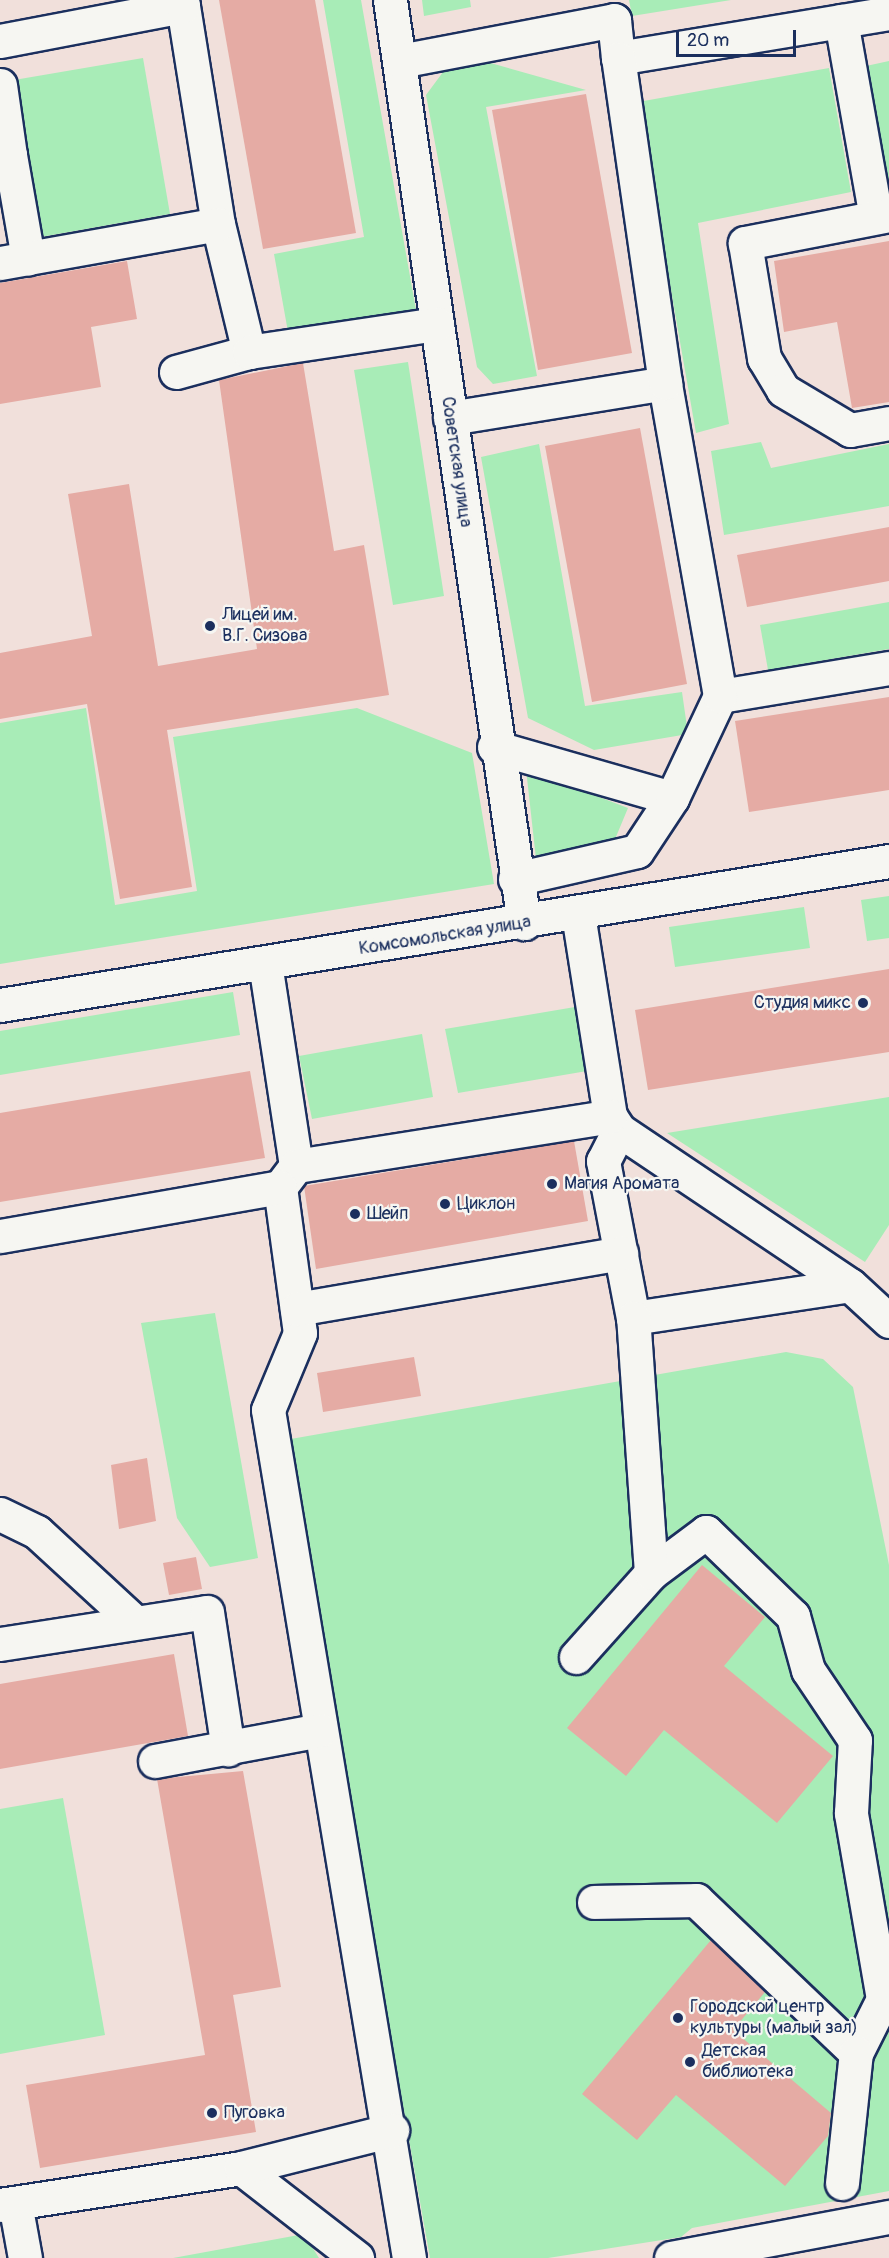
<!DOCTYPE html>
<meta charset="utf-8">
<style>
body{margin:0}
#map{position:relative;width:889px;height:2258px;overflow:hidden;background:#f1e0db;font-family:Pangolin,sans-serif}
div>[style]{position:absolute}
.green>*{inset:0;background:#a8ecb7}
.building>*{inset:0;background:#e5aba4}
.roads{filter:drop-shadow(2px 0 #1b2f5e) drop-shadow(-2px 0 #1b2f5e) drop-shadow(0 2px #1b2f5e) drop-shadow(0 -2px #1b2f5e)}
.minor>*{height:33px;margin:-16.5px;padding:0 16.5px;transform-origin:16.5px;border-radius:16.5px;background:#f6f6f2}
.dots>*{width:16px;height:16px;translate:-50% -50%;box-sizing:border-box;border:3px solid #f6f6f2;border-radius:50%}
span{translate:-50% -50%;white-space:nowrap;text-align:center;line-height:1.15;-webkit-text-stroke:4.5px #f6f6f2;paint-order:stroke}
.street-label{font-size:18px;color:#1b2f5e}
.poi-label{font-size:18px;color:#1b2f5e}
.left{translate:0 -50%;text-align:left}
.right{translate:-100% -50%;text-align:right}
.scale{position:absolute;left:676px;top:30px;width:120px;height:27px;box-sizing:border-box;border:3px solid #1b2f5e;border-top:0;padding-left:8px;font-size:18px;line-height:21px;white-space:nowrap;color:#1b2f5e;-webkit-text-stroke:4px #f6f6f2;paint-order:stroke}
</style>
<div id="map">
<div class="green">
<div style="clip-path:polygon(323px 0,361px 0,416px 310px,288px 332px,274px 254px,364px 237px)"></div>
<div style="clip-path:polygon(422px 0,470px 0,471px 7px,424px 16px)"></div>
<div style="clip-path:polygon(629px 0,731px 0,632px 16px)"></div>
<div style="clip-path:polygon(143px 58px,170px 214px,41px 237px,14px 80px)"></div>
<div style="clip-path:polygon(480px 60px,586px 90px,486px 107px,537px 376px,493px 384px,477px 367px,426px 95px,446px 68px)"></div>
<div style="clip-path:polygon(889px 61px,889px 191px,884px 192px,866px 66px)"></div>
<div style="clip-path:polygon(829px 68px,851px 192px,698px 223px,729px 424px,696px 433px,638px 102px)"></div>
<div style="clip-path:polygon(408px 362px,444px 596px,393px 605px,354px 370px)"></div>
<div style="clip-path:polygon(761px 442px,771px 468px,889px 444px,889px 506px,724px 535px,711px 451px)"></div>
<div style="clip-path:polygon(539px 444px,585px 706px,682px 692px,688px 734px,594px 750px,528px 718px,481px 457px)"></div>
<div style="clip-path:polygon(889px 602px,889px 649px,768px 670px,760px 625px)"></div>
<div style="clip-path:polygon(86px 708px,115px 905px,197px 891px,173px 737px,357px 708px,472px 753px,494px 884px,0 964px,0 723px)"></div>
<div style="clip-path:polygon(526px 769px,628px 808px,613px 844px,536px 859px)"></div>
<div style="clip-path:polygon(889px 896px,889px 938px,867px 941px,861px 900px)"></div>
<div style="clip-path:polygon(804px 907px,810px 948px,675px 967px,669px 927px)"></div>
<div style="clip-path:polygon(233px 992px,240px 1035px,0 1075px,0 1031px)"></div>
<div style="clip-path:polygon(575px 1007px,587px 1071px,458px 1093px,445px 1029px)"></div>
<div style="clip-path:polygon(422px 1034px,433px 1097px,312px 1119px,299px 1056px)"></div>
<div style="clip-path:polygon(889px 1097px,889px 1225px,865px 1262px,667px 1133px)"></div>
<div style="clip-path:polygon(215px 1313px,258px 1558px,210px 1567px,177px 1518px,141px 1323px)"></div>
<div style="clip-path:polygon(786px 1352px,823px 1359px,853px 1387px,889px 1565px,889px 2191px,692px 2228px,681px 2237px,548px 2258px,430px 2258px,285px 1440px)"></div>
<div style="clip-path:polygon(63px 1798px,105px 2035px,0 2054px,0 1809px)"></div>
<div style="clip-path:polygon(304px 2234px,319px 2258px,173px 2258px)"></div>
</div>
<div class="building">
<div style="clip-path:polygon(219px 0,315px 0,356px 233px,263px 249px)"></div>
<div style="clip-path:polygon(586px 94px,632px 353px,538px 370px,492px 110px)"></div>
<div style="clip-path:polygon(889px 241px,889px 402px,852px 408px,837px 322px,784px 332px,774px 261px)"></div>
<div style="clip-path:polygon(127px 261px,137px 319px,91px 327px,101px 387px,0 404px,0 283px)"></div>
<div style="clip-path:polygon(303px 363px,334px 551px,364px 545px,389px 695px,167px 730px,192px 887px,120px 899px,87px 704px,0 719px,0 653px,92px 636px,68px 494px,129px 484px,158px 666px,257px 649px,219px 380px)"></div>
<div style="clip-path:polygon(640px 428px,687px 684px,592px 702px,545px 446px)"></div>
<div style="clip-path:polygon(889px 527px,889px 581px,747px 607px,737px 555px)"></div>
<div style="clip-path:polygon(889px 697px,889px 790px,749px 812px,735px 721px)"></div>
<div style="clip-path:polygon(889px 969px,889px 1052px,648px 1090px,635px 1010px)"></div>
<div style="clip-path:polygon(250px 1071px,265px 1158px,0 1202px,0 1113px)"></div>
<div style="clip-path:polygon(574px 1141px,588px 1221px,316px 1269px,304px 1186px)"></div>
<div style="clip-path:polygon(414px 1357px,421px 1396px,323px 1412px,317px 1373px)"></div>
<div style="clip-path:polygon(147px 1458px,156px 1521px,119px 1529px,111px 1465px)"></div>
<div style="clip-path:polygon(196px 1557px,202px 1589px,169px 1595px,163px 1563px)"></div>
<div style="clip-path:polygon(702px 1565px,765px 1617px,724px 1666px,833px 1756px,777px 1823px,664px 1730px,626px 1776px,567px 1728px)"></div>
<div style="clip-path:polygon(174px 1654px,188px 1736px,0 1769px,0 1684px)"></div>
<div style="clip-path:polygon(243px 1771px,281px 1987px,233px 1995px,256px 2132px,40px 2168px,26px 2085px,205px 2055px,157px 1779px)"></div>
<div style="clip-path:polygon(711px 1940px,765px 1992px,733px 2030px,831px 2113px,828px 2136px,785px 2186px,676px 2095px,637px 2140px,582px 2094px)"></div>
</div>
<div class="roads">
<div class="minor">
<div style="left:390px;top:0;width:933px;rotate:81.74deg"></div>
<div style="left:183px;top:6px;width:221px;rotate:80.9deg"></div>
<div style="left:218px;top:224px;width:132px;rotate:76.4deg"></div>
<div style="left:841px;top:21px;width:199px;rotate:79.9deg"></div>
<div style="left:0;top:41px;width:186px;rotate:-10.8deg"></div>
<div style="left:183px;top:6px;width:6px;rotate:-99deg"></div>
<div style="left:400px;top:61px;width:218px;rotate:-10.8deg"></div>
<div style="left:614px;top:20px;width:38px;rotate:84deg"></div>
<div style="left:618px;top:58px;width:275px;rotate:-9.4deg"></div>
<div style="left:0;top:85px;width:71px;rotate:81.9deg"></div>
<div style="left:10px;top:155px;width:10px;rotate:169deg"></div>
<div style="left:10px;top:155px;width:105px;rotate:80.1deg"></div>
<div style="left:889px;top:215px;width:147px;rotate:169deg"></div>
<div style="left:745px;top:243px;width:117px;rotate:80.6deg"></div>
<div style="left:764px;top:358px;width:37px;rotate:59deg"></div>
<div style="left:783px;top:390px;width:78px;rotate:30.8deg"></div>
<div style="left:850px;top:430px;width:40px;rotate:-10deg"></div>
<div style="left:0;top:263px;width:221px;rotate:-10.1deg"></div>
<div style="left:176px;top:372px;width:76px;rotate:-15.3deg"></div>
<div style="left:249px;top:352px;width:190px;rotate:-8.5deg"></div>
<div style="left:450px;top:418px;width:218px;rotate:-9.2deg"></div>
<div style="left:720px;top:696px;width:171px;rotate:-9.4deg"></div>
<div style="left:494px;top:747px;width:185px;rotate:16deg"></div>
<div style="left:515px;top:879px;width:125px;rotate:-12.9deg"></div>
<div style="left:637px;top:851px;width:64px;rotate:-56.6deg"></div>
<div style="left:672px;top:798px;width:113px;rotate:-64.8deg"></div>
<div style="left:720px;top:696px;width:318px;rotate:-100deg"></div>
<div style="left:665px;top:383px;width:328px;rotate:-98.2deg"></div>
<div style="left:578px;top:914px;width:205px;rotate:81deg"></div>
<div style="left:610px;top:1116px;width:17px;rotate:57deg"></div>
<div style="left:619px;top:1130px;width:278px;rotate:33.9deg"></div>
<div style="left:850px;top:1285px;width:53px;rotate:42.7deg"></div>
<div style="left:265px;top:963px;width:205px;rotate:81.3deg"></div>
<div style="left:296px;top:1166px;width:26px;rotate:127deg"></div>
<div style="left:280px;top:1187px;width:147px;rotate:82.2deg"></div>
<div style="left:300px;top:1333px;width:83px;rotate:112.6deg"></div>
<div style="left:268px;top:1410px;width:860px;rotate:80.56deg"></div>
<div style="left:0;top:1005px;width:901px;rotate:-9.2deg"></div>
<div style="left:619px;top:1130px;width:35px;rotate:117deg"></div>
<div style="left:603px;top:1161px;width:160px;rotate:79.2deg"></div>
<div style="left:633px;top:1318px;width:219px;rotate:-8.6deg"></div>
<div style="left:296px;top:1166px;width:318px;rotate:-9deg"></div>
<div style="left:0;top:1236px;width:284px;rotate:-9.9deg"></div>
<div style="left:297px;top:1309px;width:329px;rotate:-9.8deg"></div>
<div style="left:0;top:1514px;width:41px;rotate:25.9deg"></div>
<div style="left:37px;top:1532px;width:133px;rotate:42.6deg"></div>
<div style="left:0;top:1644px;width:209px;rotate:-8.8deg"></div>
<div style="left:207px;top:1612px;width:139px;rotate:81.3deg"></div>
<div style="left:576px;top:1657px;width:113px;rotate:-48.2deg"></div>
<div style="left:155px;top:1761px;width:168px;rotate:-10.6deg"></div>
<div style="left:594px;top:1902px;width:102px;rotate:-1.1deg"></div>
<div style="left:696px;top:1900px;width:221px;rotate:43.7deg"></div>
<div style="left:856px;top:2053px;width:60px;rotate:-63.4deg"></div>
<div style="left:883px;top:1999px;width:189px;rotate:-99.8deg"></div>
<div style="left:851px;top:1813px;width:73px;rotate:-86.9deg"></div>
<div style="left:855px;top:1740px;width:84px;rotate:-123.9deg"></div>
<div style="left:808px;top:1670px;width:56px;rotate:-105.5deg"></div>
<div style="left:793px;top:1616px;width:121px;rotate:-136deg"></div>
<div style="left:706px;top:1532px;width:69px;rotate:143.3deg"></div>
<div style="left:651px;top:1573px;width:256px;rotate:-94deg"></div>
<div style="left:241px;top:2168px;width:147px;rotate:37.8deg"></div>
<div style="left:842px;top:2183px;width:131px;rotate:-83.9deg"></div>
<div style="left:15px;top:2203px;width:56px;rotate:79.7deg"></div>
<div style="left:0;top:2205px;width:244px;rotate:-8.7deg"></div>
<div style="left:241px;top:2168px;width:156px;rotate:-14.1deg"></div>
<div style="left:671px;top:2258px;width:222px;rotate:-10.7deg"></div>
</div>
</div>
<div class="dots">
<div style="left:210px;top:626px;background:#1b2f5e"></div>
<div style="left:863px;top:1003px;background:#1b2f5e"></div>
<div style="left:552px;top:1184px;background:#1b2f5e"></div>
<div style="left:445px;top:1204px;background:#1b2f5e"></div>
<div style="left:355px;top:1214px;background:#1b2f5e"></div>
<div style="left:678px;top:2018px;background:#1b2f5e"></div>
<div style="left:690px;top:2062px;background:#1b2f5e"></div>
<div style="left:212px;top:2113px;background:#1b2f5e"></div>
</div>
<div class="street-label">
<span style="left:456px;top:462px;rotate:82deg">Советская улица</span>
<span style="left:445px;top:936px;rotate:-9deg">Комсомольская улица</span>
</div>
<div class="poi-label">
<span class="left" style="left:222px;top:626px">Лицей им.<br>В.Г. Сизова</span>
<span class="right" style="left:851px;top:1003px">Студия микс</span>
<span class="left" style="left:564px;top:1184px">Магия Аромата</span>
<span class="left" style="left:457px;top:1204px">Циклон</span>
<span class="left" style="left:367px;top:1214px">Шейп</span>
<span class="left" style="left:690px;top:2018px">Городской центр<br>культуры (малый зал)</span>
<span class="left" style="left:702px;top:2062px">Детская<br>библиотека</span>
<span class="left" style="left:224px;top:2113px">Пуговка</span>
</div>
<div class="scale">20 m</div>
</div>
